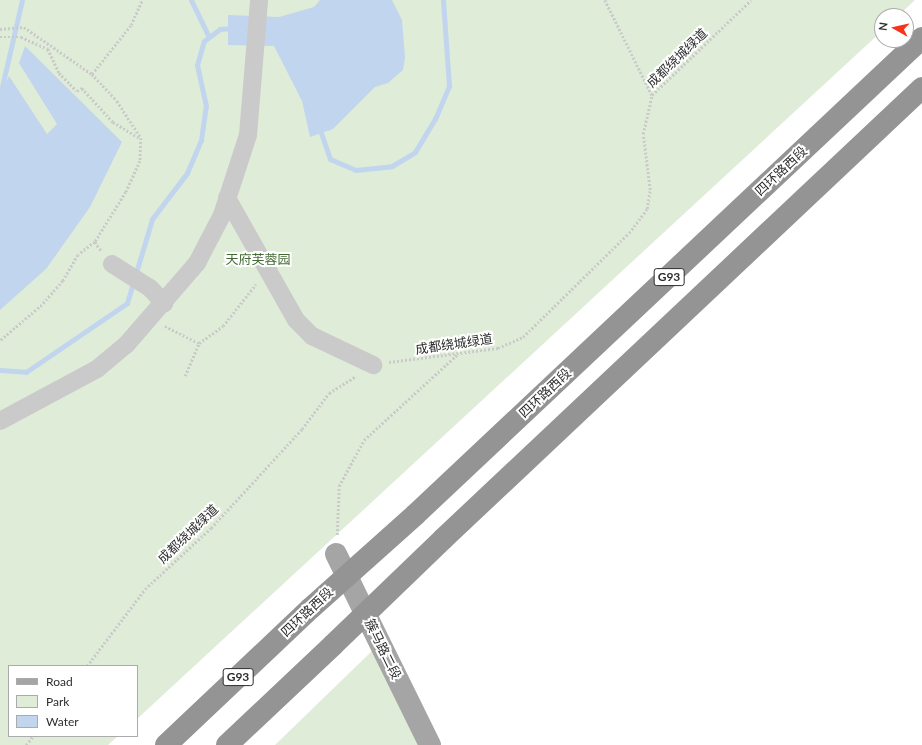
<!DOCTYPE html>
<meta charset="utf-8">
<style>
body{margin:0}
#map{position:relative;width:922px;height:745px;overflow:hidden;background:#fff;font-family:Lato,"Noto Sans SC",sans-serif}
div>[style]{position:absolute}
.green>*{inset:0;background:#dfecd8}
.water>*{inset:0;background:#c2d5ee}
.stream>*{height:5px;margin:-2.5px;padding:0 2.5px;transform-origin:2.5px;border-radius:2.5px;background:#c2d5ee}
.path>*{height:2.5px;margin-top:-1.25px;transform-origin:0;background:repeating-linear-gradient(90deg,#cacaca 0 2px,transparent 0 4px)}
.minor>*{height:18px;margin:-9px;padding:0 9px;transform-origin:9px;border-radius:9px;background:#cacaca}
.major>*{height:22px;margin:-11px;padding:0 11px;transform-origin:11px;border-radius:11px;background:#a5a5a5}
.highway>*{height:22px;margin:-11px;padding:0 11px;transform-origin:11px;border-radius:11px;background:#949494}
.path-bridge>*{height:2.5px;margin-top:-1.25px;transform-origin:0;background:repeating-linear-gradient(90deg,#cacaca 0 2px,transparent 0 4px)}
.highway-bridge>*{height:22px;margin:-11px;padding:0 11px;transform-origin:11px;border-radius:11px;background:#949494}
span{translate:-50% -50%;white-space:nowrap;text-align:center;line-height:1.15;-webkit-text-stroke:4px #fff;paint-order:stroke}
.shield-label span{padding:1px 3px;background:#fff;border:1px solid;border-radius:3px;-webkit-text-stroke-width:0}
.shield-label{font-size:12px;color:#2d2d2d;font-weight:700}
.street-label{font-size:13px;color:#2d2d2d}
.park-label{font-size:13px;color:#466c36}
.legend{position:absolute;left:8px;top:665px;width:130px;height:72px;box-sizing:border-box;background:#fff;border:1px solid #ababab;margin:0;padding:5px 7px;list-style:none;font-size:12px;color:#2d2d2d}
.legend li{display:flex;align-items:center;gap:8px;height:20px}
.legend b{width:20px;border:1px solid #ababab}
.north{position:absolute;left:874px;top:8px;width:40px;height:40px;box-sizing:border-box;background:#fff;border:1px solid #ababab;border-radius:50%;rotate:278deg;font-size:11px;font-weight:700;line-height:16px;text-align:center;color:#2d2d2d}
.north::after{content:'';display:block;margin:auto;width:14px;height:18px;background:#f6341c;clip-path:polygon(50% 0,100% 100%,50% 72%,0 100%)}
</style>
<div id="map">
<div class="green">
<div style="clip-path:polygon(0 0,915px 0,898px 16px,882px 16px,882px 31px,137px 719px,137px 666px,9px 666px,9px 736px,118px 736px,108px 745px,0 745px)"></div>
<div style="clip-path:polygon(374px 649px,422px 745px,275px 745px)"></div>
</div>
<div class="water">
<div style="clip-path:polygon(320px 0,392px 0,402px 20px,405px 58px,403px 70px,388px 83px,375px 87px,333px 129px,310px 137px,302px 101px,274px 46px,228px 45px,228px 15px,279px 17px,314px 7px)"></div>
<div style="clip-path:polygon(25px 46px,122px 142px,90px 207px,46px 269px,0 310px,0 94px,9px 76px,47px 134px,57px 124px,19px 63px)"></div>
</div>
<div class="stream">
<div style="left:191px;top:0;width:41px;rotate:64.1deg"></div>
<div style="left:1px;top:91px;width:93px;rotate:-77deg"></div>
<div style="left:319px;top:127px;width:34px;rotate:71deg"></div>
<div style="left:330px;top:159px;width:28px;rotate:23deg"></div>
<div style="left:356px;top:170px;width:36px;rotate:-6deg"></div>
<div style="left:392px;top:166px;width:27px;rotate:-31deg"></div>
<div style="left:415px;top:152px;width:39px;rotate:-59deg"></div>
<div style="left:435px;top:119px;width:36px;rotate:-67deg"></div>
<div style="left:449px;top:86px;width:86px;rotate:-94deg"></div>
<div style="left:0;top:370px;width:26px;rotate:4deg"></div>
<div style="left:26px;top:372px;width:122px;rotate:-34.3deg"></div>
<div style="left:127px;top:303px;width:88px;rotate:-73.4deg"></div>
<div style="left:152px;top:219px;width:58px;rotate:-52.7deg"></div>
<div style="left:187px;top:173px;width:36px;rotate:-67deg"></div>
<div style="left:201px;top:140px;width:34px;rotate:-82deg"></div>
<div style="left:206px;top:106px;width:42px;rotate:-102.4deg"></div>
<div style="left:197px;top:65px;width:25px;rotate:-74deg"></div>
<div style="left:204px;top:41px;width:20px;rotate:-37deg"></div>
<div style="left:220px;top:29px;width:14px;rotate:-4deg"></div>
</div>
<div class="path">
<div style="left:605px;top:0;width:106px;rotate:63.7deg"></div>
<div style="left:0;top:29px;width:24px;rotate:-5deg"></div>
<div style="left:24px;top:27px;width:83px;rotate:34.7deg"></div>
<div style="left:92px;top:74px;width:37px;rotate:47deg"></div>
<div style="left:117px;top:101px;width:44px;rotate:57deg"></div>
<div style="left:141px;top:138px;width:23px;rotate:92deg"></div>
<div style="left:140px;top:161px;width:34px;rotate:114deg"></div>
<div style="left:126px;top:192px;width:59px;rotate:121.8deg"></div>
<div style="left:95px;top:242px;width:21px;rotate:143deg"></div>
<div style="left:78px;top:255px;width:30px;rotate:120deg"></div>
<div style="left:63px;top:281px;width:32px;rotate:131deg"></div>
<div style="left:42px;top:305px;width:55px;rotate:139.4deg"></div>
<div style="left:0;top:37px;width:21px"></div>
<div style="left:21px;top:37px;width:30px;rotate:24deg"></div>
<div style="left:48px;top:49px;width:26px;rotate:65deg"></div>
<div style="left:59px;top:73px;width:25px;rotate:45deg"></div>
<div style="left:77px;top:91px;width:6px;rotate:-31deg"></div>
<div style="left:92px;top:74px;width:63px;rotate:-51.5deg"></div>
<div style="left:131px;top:25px;width:27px;rotate:-66deg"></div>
<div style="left:113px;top:122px;width:31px;rotate:31deg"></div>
<div style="left:95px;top:242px;width:12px;rotate:55deg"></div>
<div style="left:165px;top:326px;width:38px;rotate:27deg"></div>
<div style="left:389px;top:362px;width:110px;rotate:-7.3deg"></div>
<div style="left:498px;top:348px;width:27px;rotate:-24deg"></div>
<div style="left:523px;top:337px;width:148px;rotate:-44.5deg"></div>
<div style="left:629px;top:233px;width:30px;rotate:-53deg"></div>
<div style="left:647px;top:209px;width:19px;rotate:-81deg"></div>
<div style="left:650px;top:190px;width:56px;rotate:-97.1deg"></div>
<div style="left:643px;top:134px;width:40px;rotate:-77deg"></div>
<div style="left:652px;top:95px;width:137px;rotate:-43.8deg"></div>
<div style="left:185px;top:376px;width:36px;rotate:-67deg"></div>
<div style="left:199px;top:343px;width:29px;rotate:-35deg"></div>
<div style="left:223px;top:326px;width:53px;rotate:-51.8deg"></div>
<div style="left:337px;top:535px;width:49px;rotate:-87.7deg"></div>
<div style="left:339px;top:486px;width:52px;rotate:-61.5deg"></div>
<div style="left:364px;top:440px;width:127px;rotate:-42.5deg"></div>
<div style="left:87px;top:666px;width:96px;rotate:-53deg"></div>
<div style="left:145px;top:589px;width:90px;rotate:-42.7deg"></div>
<div style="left:211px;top:528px;width:134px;rotate:-47.4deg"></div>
<div style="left:302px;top:429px;width:45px;rotate:-53.1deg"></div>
<div style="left:329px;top:393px;width:32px;rotate:-32deg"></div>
<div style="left:26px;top:745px;width:11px;rotate:-52deg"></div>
</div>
<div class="minor">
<div style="left:227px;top:198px;width:140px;rotate:60.5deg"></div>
<div style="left:296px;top:320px;width:23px;rotate:45deg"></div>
<div style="left:312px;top:336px;width:68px;rotate:25.4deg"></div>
<div style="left:112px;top:264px;width:45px;rotate:32.3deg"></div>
<div style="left:150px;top:288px;width:21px;rotate:47deg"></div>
<div style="left:0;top:421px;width:110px;rotate:-28.2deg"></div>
<div style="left:97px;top:369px;width:38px;rotate:-40deg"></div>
<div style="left:126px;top:345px;width:108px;rotate:-49.1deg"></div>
<div style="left:197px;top:263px;width:54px;rotate:-62.5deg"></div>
<div style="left:222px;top:215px;width:84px;rotate:-72deg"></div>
<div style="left:248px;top:135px;width:135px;rotate:-85.3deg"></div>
</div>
<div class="major">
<div style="left:336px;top:554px;width:213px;rotate:63.8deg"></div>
</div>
<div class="highway">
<div style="left:415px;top:515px;width:696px;rotate:-43.25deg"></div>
<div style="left:443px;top:539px;width:658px;rotate:-43.28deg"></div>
<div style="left:166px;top:745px;width:199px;rotate:-43.4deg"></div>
<div style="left:227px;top:745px;width:146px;rotate:-43.3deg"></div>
</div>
<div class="path-bridge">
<div style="left:82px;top:88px;width:46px;rotate:47.6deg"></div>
</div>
<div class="highway-bridge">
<div style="left:311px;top:608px;width:140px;rotate:-41.8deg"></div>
<div style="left:333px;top:645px;width:153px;rotate:-43.9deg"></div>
</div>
<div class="shield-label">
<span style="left:669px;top:277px">G93</span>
<span style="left:238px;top:677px">G93</span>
</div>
<div class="street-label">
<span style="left:677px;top:58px;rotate:-44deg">成都绕城绿道</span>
<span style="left:781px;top:171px;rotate:-43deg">四环路西段</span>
<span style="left:454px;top:344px;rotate:-8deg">成都绕城绿道</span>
<span style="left:545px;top:393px;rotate:-43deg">四环路西段</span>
<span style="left:188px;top:534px;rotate:-44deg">成都绕城绿道</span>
<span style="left:307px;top:612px;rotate:-43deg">四环路西段</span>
<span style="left:383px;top:649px;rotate:64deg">簇马路二段</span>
</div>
<div class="park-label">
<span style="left:258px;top:259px">天府芙蓉园</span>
</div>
<ul class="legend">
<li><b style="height:5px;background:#a5a5a5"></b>Road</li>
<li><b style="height:11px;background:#dfecd8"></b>Park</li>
<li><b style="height:11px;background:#c2d5ee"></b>Water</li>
</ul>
<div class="north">N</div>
</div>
